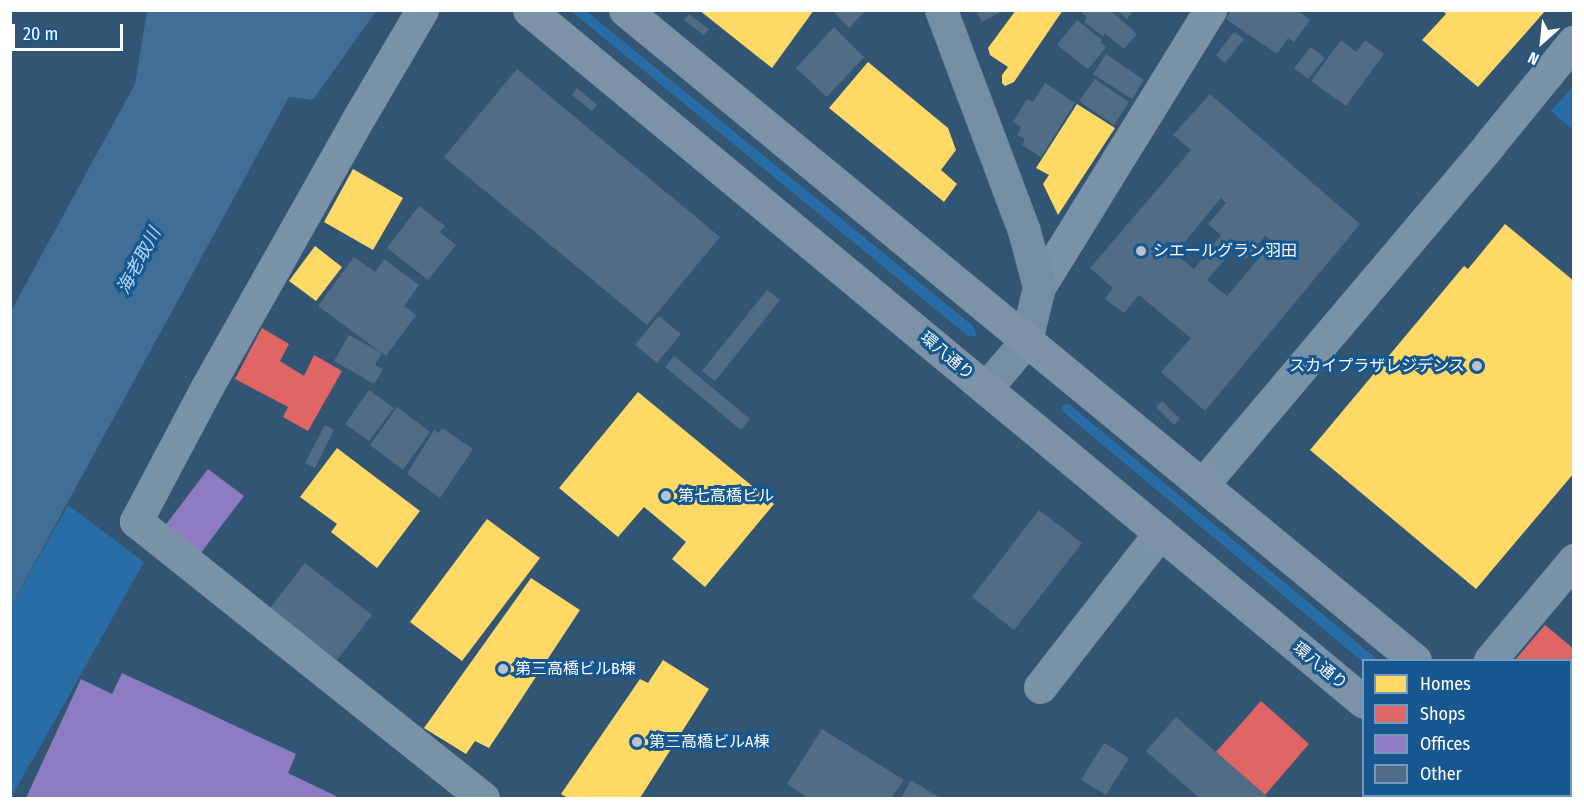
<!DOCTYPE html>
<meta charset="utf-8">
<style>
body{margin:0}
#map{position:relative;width:1584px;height:809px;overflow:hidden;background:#325574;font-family:"Fira Sans Condensed","Noto Sans JP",sans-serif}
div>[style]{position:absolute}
.green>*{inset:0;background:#296da7}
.water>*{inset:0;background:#416e96}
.homes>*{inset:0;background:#ffd966}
.shops>*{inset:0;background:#e06666}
.offices>*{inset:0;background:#8e7cc3}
.building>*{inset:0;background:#516d85}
.street>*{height:33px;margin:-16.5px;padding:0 16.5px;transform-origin:16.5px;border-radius:16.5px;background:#7992a7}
.secondary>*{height:33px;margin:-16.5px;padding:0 16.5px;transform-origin:16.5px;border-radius:16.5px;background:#758ea4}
.highway>*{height:33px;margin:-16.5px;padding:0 16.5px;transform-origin:16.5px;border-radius:16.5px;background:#7b92a7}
.dots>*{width:16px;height:16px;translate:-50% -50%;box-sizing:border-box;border:3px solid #165790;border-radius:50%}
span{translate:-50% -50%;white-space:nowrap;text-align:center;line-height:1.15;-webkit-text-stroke:6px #165790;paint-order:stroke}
.poi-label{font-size:16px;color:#fff}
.left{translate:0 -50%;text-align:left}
.right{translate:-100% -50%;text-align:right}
.street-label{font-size:16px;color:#fff}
.water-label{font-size:18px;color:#afd7f7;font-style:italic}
.frame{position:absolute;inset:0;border:12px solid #fff;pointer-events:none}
.legend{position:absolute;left:1362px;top:659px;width:210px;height:138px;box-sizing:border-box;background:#165790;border:2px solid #739abc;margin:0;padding:8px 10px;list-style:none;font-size:18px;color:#fff}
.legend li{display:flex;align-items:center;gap:12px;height:30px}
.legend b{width:30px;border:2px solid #739abc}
.north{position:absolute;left:1512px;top:12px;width:60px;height:60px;-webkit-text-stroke:4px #165790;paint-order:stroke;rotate:207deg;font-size:16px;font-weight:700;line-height:24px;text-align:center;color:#fff}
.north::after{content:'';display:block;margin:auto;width:21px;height:27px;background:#fff;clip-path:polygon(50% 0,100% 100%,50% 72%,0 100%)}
.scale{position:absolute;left:12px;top:24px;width:111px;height:27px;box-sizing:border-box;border:3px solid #fff;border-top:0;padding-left:8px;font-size:18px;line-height:21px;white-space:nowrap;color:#fff;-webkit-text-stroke:4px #165790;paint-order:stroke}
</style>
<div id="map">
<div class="green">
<div style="clip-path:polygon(571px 11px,586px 11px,973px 326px,977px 336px,968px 336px)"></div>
<div style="clip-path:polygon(1573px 86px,1573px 130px,1551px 111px)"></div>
<div style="clip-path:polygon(1066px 404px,1070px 405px,1378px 660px,1363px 662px,1068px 416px,1062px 410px,1062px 406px)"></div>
<div style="clip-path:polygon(68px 505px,144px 562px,11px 798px,11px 606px)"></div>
</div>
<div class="water">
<div style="clip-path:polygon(147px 11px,376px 11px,313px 100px,289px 97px,11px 606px,11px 311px,135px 84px)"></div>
</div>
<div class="homes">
<div style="clip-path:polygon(699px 10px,814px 10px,772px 68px)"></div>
<div style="clip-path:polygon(1016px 10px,1063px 10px,1014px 82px,1005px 86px,1002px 83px,1002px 75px,1008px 67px,990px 55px,988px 48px)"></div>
<div style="clip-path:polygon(1442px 10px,1546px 10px,1478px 87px,1422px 40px,1446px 14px)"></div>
<div style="clip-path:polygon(868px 62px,948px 128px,956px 150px,941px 170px,957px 184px,944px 202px,829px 108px)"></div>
<div style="clip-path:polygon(1077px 104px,1115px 128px,1058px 215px,1043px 184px,1049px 175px,1036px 168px)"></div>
<div style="clip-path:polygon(353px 169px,403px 198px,373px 250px,324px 222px)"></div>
<div style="clip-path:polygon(1505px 224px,1574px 281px,1574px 473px,1476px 589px,1310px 450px,1464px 266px,1468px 269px)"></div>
<div style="clip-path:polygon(315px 246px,342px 267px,316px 301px,289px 281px)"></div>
<div style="clip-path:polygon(638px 392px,774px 504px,705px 587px,672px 559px,686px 542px,644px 507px,618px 537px,559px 488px)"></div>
<div style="clip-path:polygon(337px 448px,420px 511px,377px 568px,331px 532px,337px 524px,300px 497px)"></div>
<div style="clip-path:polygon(487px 519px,540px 558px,462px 661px,410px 622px)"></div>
<div style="clip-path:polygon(531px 578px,580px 610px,489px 748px,475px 741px,466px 754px,424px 728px)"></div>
<div style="clip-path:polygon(663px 660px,709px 689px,640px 798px,568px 798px,561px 794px,640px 679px,648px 683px)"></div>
</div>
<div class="shops">
<div style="clip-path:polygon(262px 328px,289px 344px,280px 361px,304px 376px,314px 355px,342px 371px,308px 431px,283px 417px,288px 407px,235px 379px)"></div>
<div style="clip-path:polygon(1545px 625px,1574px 649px,1574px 716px,1570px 713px,1570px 660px,1515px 660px)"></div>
<div style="clip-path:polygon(1261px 701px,1309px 744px,1265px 795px,1216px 752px)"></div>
</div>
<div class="offices">
<div style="clip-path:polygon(208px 469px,244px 496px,200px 554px,164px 527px)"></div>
<div style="clip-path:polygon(122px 673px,296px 754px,288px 773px,336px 796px,335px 798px,26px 798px,81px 679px,112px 694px)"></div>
</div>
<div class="building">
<div style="clip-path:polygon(832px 10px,866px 10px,849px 28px)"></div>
<div style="clip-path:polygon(976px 10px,1004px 10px,982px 22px)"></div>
<div style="clip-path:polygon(1078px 10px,1110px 10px,1137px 34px,1124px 49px,1105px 33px,1103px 36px,1084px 22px,1087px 17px)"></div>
<div style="clip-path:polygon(1117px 10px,1134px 10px,1127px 19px)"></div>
<div style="clip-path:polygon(1231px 10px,1297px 10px,1310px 20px,1294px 42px,1288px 38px,1277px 54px,1226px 19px)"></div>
<div style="clip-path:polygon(689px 14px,709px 29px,704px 35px,684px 20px)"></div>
<div style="clip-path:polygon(1077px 20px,1102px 40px,1100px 42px,1106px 47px,1088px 69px,1057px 45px)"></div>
<div style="clip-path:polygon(834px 27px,864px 57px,827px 97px,796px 68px)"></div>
<div style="clip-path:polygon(1234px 32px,1244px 39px,1225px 63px,1216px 55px)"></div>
<div style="clip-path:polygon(1341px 40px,1356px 52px,1365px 40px,1384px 54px,1346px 106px,1311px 81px)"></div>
<div style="clip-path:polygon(1311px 47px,1325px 58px,1308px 79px,1294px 68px)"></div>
<div style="clip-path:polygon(1106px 54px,1144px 80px,1132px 99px,1093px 74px)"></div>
<div style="clip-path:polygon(517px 69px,720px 237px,647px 325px,444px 157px)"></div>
<div style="clip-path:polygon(1095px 79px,1129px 102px,1114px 125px,1079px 101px)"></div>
<div style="clip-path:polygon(1045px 83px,1075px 103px,1041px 157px,1022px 145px,1025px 139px,1017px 135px,1021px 127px,1013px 122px,1027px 99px,1033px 102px)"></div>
<div style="clip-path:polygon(577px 88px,597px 105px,592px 111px,572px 95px)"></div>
<div style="clip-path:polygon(evenodd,1210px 94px,1360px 224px,1205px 411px,1161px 372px,1191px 338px,1139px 295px,1124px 313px,1105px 299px,1113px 288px,1090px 268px,1191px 150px,1173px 135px,1210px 94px,1221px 198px,1226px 203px,1208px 224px,1221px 235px,1194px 269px,1175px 254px,1221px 198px,1210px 94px,1265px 236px,1273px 242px,1227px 296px,1207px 280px,1234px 248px,1246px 259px,1265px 236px)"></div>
<div style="clip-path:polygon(419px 206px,445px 226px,440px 232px,456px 245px,428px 280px,387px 248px)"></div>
<div style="clip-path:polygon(354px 257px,375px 272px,384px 259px,419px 285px,404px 306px,416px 315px,386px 356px,318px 306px)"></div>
<div style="clip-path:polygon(767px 290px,780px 300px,715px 381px,702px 371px)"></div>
<div style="clip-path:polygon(659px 316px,681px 334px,657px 363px,635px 345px)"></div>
<div style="clip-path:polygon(349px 335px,382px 353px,375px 365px,383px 369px,374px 384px,334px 361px)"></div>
<div style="clip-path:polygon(674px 356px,750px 419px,741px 430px,665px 367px)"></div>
<div style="clip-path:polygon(369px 390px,394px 408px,369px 441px,345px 424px)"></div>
<div style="clip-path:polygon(1162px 401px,1180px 419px,1174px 425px,1156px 407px)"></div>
<div style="clip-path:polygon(397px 407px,430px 432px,403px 470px,370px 445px)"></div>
<div style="clip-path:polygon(325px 425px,334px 430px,315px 468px,305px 463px)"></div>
<div style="clip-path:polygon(442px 428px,473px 449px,440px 498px,407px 474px,434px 430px,439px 433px)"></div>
<div style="clip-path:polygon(1039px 510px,1082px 543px,1014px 630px,972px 597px)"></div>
<div style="clip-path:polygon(305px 563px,372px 615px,337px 660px,270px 608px)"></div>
<div style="clip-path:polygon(1176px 717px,1216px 752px,1269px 798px,1199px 798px,1146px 751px)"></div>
<div style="clip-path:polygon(822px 729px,904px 780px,891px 798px,808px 798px,787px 784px)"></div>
<div style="clip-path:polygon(1104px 743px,1129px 758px,1106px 795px,1081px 780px)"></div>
<div style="clip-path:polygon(911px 780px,940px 798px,901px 798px)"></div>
</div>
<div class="street">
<div style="left:422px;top:10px;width:126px;rotate:120.4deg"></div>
<div style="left:358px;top:119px;width:308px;rotate:119.4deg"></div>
<div style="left:207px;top:387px;width:152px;rotate:117.9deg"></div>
<div style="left:136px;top:521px;width:444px;rotate:38.6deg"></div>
<div style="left:1039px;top:287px;width:326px;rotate:-58.3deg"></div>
<div style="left:1203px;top:484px;width:444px;rotate:-49.8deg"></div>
<div style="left:1489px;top:145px;width:134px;rotate:-50.7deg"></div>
<div style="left:1490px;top:660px;width:131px;rotate:-50deg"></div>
<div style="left:1040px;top:687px;width:194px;rotate:-52.1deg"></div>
</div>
<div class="secondary">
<div style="left:941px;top:10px;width:236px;rotate:69.4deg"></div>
<div style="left:1024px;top:231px;width:58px;rotate:75deg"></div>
<div style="left:1039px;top:287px;width:56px;rotate:103.5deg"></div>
<div style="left:1026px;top:341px;width:62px;rotate:130.4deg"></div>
<div style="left:1378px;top:798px;width:4px;rotate:-34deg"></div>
</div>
<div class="highway">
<div style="left:529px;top:10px;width:1084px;rotate:39.65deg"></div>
<div style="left:625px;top:10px;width:1023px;rotate:39.45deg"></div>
<div style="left:1570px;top:788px;width:5px;rotate:37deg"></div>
<div style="left:1480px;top:796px;width:4px;rotate:27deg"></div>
</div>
<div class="dots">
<div style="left:1141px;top:251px;background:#b7c4ce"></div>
<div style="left:1477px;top:366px;background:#b7c4ce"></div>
<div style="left:666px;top:496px;background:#b7c4ce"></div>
<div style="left:503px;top:669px;background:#b7c4ce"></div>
<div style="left:637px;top:742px;background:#b7c4ce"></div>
</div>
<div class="poi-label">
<span class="left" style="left:1153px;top:251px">シエールグラン羽田</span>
<span class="right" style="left:1465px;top:366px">スカイプラザレジデンス</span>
<span class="left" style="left:678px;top:496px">第七高橋ビル</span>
<span class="left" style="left:515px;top:669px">第三高橋ビルB棟</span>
<span class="left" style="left:649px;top:742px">第三高橋ビルA棟</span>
</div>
<div class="street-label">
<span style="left:947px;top:356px;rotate:40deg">環八通り</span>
<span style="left:1320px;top:666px;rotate:39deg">環八通り</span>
</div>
<div class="water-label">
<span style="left:139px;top:261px;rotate:-62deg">海老取川</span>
</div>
<div class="frame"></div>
<ul class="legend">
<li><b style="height:16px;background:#ffd966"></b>Homes</li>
<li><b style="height:16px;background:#e06666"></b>Shops</li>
<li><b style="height:16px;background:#8e7cc3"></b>Offices</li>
<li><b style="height:16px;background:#516d85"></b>Other</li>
</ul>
<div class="north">N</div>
<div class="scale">20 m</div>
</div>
